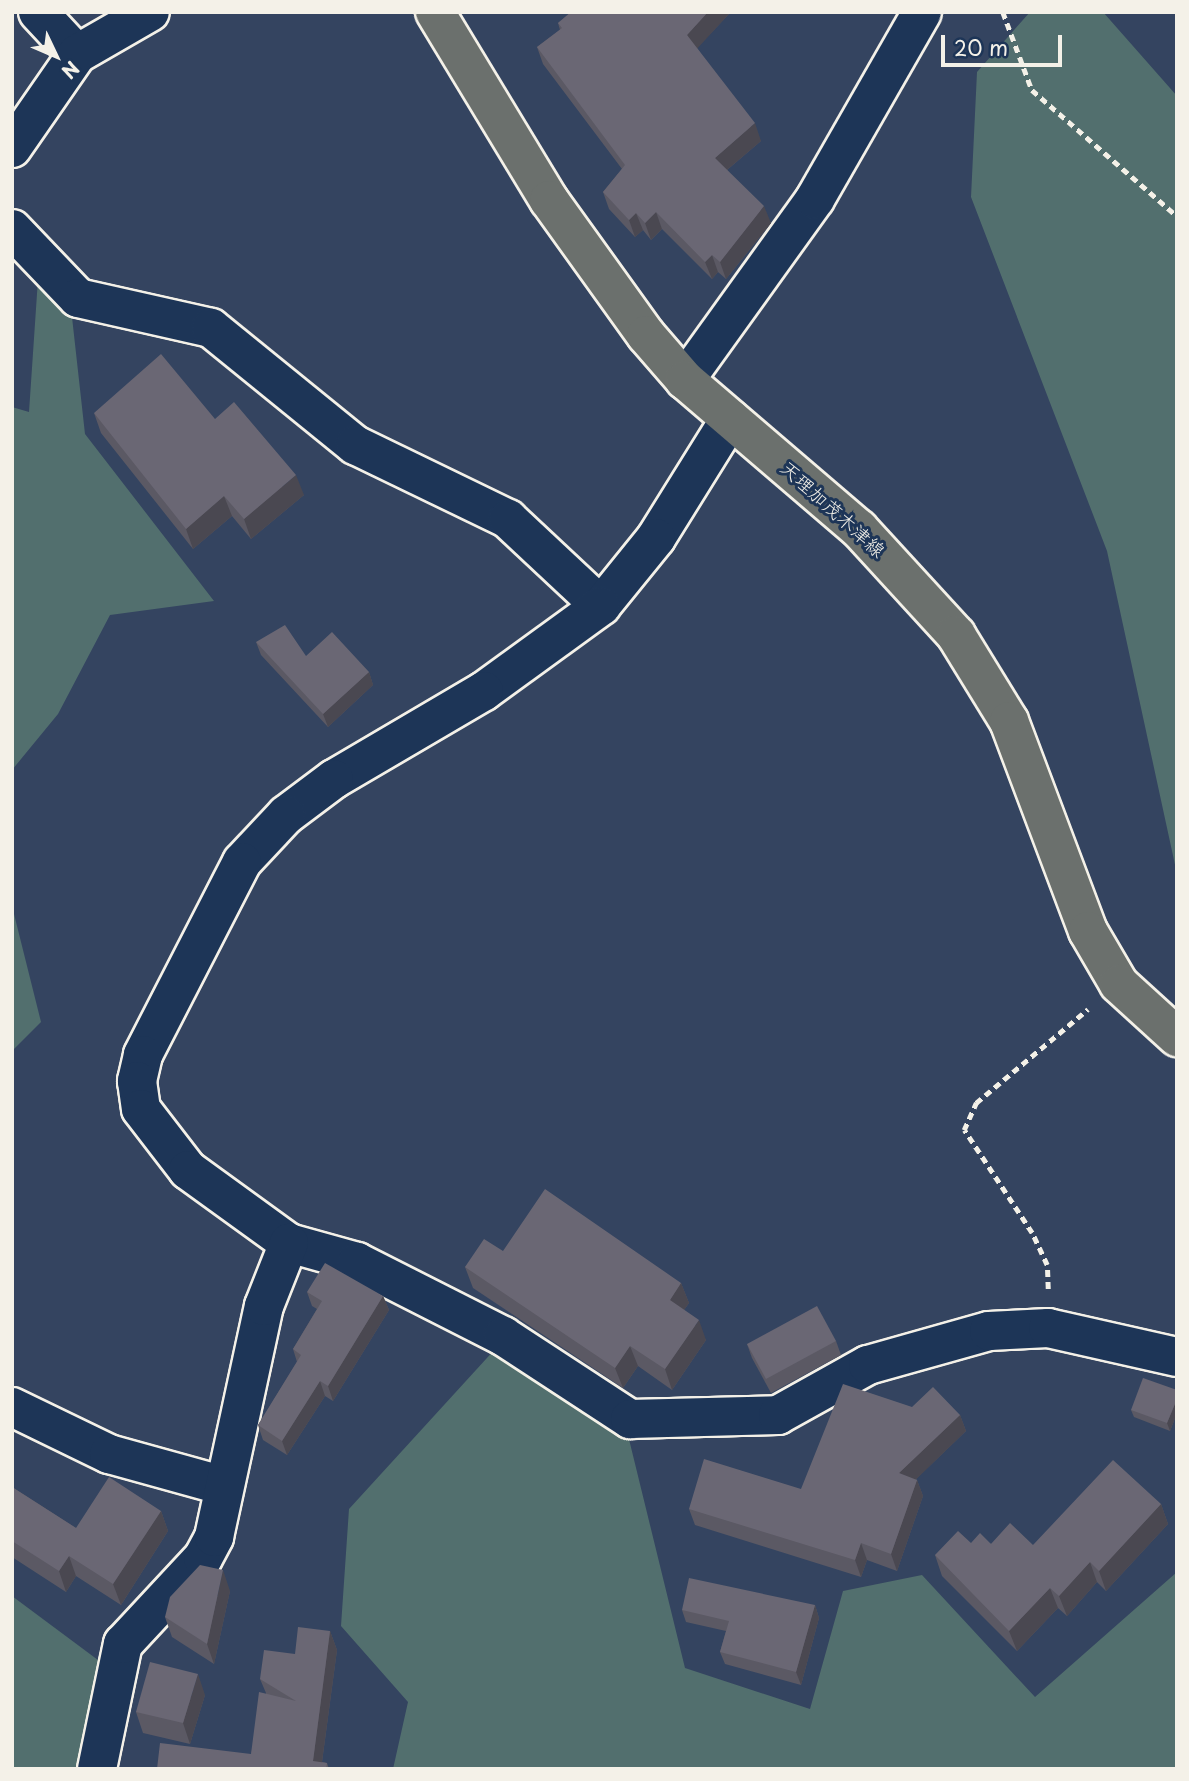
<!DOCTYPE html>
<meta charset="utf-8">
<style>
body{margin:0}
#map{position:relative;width:1189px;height:1781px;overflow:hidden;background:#344460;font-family:"Playpen Sans","Klee One",sans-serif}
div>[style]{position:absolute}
.green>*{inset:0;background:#526f6e}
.path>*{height:4.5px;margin-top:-2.25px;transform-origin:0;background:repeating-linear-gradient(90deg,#f4f1e8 0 7px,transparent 0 12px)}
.roads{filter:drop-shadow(2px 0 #f4f1e8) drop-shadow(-2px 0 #f4f1e8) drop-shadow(0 2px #f4f1e8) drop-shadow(0 -2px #f4f1e8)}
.minor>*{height:38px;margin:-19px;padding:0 19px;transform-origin:19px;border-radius:19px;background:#1d3557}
.primary>*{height:38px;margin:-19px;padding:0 19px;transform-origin:19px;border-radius:19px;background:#6b706d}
.wall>*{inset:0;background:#5b5964}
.shaded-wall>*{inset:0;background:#4a4851}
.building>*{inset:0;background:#6a6774}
span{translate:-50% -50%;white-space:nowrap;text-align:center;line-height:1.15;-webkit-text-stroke:6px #1d3557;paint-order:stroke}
.street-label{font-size:19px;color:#f4f1e8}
.frame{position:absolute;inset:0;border:14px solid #f4f1e8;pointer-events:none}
.north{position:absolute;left:21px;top:21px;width:70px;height:70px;-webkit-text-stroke:5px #1d3557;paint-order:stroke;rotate:134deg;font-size:19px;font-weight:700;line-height:28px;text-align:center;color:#f4f1e8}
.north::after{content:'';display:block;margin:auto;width:24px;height:32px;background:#f4f1e8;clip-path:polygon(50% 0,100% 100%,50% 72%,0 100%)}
.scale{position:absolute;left:941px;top:35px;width:121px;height:32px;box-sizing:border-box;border:4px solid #f4f1e8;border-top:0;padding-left:9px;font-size:21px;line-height:24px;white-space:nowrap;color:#f4f1e8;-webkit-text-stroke:5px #1d3557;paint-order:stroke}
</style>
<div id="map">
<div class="green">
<div style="clip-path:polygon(1030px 12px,1103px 12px,1177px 96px,1177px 874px,1107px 551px,971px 197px,977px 72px)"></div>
<div style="clip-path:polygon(38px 279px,71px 308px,85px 434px,214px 601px,110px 615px,58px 714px,12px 770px,12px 407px,29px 412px)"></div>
<div style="clip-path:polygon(12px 906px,41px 1022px,12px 1051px)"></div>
<div style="clip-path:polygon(497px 1347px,627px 1431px,685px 1668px,810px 1709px,843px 1591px,922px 1575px,1035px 1697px,1177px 1572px,1177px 1769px,393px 1769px,408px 1702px,341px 1626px,349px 1509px)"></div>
<div style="clip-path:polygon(12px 1596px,102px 1663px,84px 1769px,12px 1769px)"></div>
</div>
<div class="path">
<div style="left:1003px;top:12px;width:83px;rotate:69.6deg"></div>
<div style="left:1032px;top:90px;width:192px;rotate:41deg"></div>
<div style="left:1048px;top:1289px;width:24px;rotate:-92deg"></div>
<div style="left:1047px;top:1265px;width:35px;rotate:-115deg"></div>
<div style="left:1032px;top:1233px;width:123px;rotate:-123.4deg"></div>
<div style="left:964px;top:1130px;width:30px;rotate:-66deg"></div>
<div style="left:976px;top:1103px;width:146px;rotate:-40deg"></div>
</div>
<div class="roads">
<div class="minor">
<div style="left:38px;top:12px;width:57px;rotate:47.1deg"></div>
<div style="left:12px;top:148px;width:114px;rotate:-55.3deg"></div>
<div style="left:77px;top:54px;width:84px;rotate:-29.9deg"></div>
<div style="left:12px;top:229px;width:95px;rotate:46.3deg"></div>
<div style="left:78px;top:298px;width:136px;rotate:12.7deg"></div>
<div style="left:211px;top:328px;width:186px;rotate:39.1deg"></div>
<div style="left:355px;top:445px;width:170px;rotate:25.8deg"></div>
<div style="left:508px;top:519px;width:127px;rotate:43.1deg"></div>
<div style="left:685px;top:380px;width:223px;rotate:-54.3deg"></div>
<div style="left:815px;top:199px;width:215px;rotate:-60.2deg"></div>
<div style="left:730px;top:419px;width:140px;rotate:121.9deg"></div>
<div style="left:656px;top:538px;width:87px;rotate:129deg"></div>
<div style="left:601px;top:606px;width:145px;rotate:144deg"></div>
<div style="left:484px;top:691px;width:174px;rotate:149.6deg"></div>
<div style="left:334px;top:779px;width:60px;rotate:143.1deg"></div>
<div style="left:286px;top:815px;width:64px;rotate:133.1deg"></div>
<div style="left:242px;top:862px;width:217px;rotate:117.2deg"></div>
<div style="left:143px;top:1055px;width:27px;rotate:103deg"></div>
<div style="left:137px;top:1081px;width:28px;rotate:82deg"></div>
<div style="left:141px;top:1109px;width:77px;rotate:52.4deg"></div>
<div style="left:188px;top:1170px;width:125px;rotate:35.9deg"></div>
<div style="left:289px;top:1243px;width:71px;rotate:15.6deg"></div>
<div style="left:357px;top:1262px;width:164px;rotate:26.9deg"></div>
<div style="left:503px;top:1336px;width:152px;rotate:33.2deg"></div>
<div style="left:630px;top:1419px;width:148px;rotate:-1.5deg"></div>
<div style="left:778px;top:1415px;width:103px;rotate:-29.1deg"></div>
<div style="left:868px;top:1365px;width:126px;rotate:-15.7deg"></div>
<div style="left:989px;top:1331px;width:59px;rotate:-2.9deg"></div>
<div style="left:1048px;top:1328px;width:132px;rotate:12.7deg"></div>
<div style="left:12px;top:1407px;width:108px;rotate:25.9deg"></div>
<div style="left:109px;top:1454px;width:119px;rotate:15.5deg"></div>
<div style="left:97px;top:1769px;width:128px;rotate:-78.3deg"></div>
<div style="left:123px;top:1644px;width:117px;rotate:-47.1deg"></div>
<div style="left:203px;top:1558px;width:24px;rotate:-62deg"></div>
<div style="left:214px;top:1537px;width:236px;rotate:-77.8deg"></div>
<div style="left:264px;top:1306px;width:68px;rotate:-68.4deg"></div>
</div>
<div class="primary">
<div style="left:435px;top:12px;width:220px;rotate:58.8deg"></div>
<div style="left:549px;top:200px;width:166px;rotate:54.3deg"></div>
<div style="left:646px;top:335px;width:60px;rotate:49.1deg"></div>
<div style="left:685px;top:380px;width:229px;rotate:40.6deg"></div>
<div style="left:859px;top:529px;width:144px;rotate:47.5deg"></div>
<div style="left:956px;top:635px;width:101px;rotate:58.4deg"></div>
<div style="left:1009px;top:721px;width:224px;rotate:69.4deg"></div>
<div style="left:1088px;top:931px;width:61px;rotate:59.7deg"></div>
<div style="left:1119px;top:984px;width:79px;rotate:42.4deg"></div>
</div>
</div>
<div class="wall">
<div style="clip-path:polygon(571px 12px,728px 12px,729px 14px,697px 48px,761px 141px,727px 170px,771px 223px,726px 279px,718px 272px,712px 279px,662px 229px,651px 240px,643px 230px,635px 237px,609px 209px,603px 192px,622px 169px,543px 64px,537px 47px,560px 30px,558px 23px)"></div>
<div style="clip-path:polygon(94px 413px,304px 495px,251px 539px,232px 516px,193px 549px,101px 433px)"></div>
<div style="clip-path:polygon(256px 642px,306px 656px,369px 672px,373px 685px,328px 727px,261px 655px)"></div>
<div style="clip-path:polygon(503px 1251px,681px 1283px,689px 1303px,684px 1310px,706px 1340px,672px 1390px,638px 1366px,623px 1388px,473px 1288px,465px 1267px)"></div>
<div style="clip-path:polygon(307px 1292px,383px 1296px,389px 1310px,333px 1401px,325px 1396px,287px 1455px,263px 1440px,258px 1425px,297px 1362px,293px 1349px,317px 1309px,312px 1306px)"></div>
<div style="clip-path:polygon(836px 1341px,841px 1355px,771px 1393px,752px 1358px,747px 1344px)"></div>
<div style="clip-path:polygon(1177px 1390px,1177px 1413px,1170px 1431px,1134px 1417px,1131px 1410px)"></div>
<div style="clip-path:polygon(912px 1407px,960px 1415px,966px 1431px,916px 1479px,917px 1480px,923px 1496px,897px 1571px,867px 1560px,861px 1577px,695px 1525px,689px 1509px,801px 1489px)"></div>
<div style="clip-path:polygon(12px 1487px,76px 1528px,161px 1511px,168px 1531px,121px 1605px,76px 1576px,66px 1592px,12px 1557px)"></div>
<div style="clip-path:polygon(1161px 1504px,1168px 1524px,1106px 1591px,1097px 1582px,1067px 1616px,1058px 1608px,1017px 1651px,942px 1576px,935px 1555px,971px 1543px,1033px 1545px)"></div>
<div style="clip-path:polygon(230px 1591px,214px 1664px,172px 1637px,165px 1617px)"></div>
<div style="clip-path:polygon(815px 1605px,819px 1618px,801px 1685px,725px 1664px,720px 1652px,726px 1631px,686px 1622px,682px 1610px)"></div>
<div style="clip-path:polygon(330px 1631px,337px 1650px,322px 1762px,327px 1763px,329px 1769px,157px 1769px,251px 1754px,266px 1693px,260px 1679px,295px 1654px)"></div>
<div style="clip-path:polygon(205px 1695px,190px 1744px,143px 1733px,136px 1712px)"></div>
</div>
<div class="shaded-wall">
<div style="clip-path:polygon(708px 12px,728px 12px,729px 14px,694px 52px,687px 35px)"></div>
<div style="clip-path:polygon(755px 123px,761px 141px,721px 175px,715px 158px)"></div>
<div style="clip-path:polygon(764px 206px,771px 223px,726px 279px,720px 262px)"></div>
<div style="clip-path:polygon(656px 212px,662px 229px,651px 240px,645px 223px)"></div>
<div style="clip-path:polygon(636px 213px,643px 230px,635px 237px,629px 220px)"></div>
<div style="clip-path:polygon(712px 255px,718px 272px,712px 279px,705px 262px)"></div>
<div style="clip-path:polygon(296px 475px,304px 495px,251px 539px,244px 519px)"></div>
<div style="clip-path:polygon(224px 496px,232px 516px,193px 549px,186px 529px)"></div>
<div style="clip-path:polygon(369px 672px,373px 685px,328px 727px,323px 714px)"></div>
<div style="clip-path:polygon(681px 1283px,689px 1303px,677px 1320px,670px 1300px)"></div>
<div style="clip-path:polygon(383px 1296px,389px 1310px,333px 1401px,328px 1386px)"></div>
<div style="clip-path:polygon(699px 1320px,706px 1340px,672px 1390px,665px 1369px)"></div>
<div style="clip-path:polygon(630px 1346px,638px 1366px,623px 1388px,615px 1368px)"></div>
<div style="clip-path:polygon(320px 1381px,325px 1396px,287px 1455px,282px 1441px)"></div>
<div style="clip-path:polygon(1177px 1399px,1177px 1413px,1170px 1431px,1167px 1423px)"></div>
<div style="clip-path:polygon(960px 1415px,966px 1431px,905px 1490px,899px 1473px)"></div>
<div style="clip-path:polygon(917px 1480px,923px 1496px,897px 1571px,891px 1554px)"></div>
<div style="clip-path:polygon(1161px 1504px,1168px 1524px,1106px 1591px,1099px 1571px)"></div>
<div style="clip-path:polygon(161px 1511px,168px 1531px,121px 1605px,113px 1584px)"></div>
<div style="clip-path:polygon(861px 1543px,867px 1560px,861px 1577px,855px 1560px)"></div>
<div style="clip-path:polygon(69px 1556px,76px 1576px,66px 1592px,59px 1571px)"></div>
<div style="clip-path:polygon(1090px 1562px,1097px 1582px,1067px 1616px,1059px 1596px)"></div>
<div style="clip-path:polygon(223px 1570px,230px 1591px,214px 1664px,207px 1644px)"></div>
<div style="clip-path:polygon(1050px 1588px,1058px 1608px,1017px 1651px,1009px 1631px)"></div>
<div style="clip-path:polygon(815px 1605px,819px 1618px,801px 1685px,796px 1672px)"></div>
<div style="clip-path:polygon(330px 1631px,337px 1650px,321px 1769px,313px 1761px)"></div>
<div style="clip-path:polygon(198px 1674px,205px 1695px,190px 1744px,183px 1723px)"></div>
</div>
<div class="building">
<div style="clip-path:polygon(571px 12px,708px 12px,687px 35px,755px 123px,715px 158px,764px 206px,720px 262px,712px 255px,705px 262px,656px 212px,645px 223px,636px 213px,629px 220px,603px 192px,625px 165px,537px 47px,562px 28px,558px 23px)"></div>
<div style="clip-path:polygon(161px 354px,215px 419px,234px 402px,296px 475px,244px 519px,224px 496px,186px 529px,94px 413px)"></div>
<div style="clip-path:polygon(285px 625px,306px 656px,332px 632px,369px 672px,323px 714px,256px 642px)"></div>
<div style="clip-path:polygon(545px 1189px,681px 1283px,670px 1300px,699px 1320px,665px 1369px,630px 1346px,615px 1368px,465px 1267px,484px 1239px,503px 1251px)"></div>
<div style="clip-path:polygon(325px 1263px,383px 1296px,328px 1386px,320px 1381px,282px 1441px,258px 1425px,301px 1355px,293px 1349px,322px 1301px,307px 1292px)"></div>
<div style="clip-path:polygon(817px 1306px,836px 1341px,766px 1379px,747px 1344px)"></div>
<div style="clip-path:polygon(1143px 1378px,1177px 1390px,1177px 1399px,1167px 1423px,1131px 1410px)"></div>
<div style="clip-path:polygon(843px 1384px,912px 1407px,933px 1387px,960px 1415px,899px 1473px,917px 1480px,891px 1554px,861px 1543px,855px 1560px,689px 1509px,704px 1459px,801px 1489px)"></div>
<div style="clip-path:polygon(1113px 1460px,1161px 1504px,1099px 1571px,1090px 1562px,1059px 1596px,1050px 1588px,1009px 1631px,935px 1555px,958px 1531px,971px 1543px,980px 1533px,991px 1544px,1010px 1523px,1033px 1545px)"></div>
<div style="clip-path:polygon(109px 1477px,161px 1511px,113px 1584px,69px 1556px,59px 1571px,12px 1541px,12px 1487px,76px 1528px)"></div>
<div style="clip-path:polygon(200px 1565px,223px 1570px,207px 1644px,165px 1617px,170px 1597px)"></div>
<div style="clip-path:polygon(689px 1578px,815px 1605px,796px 1672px,720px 1652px,729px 1621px,682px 1610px)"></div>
<div style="clip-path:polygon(298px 1627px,330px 1631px,313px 1761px,327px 1763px,326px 1769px,157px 1769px,160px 1743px,251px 1754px,259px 1692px,296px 1701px,260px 1679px,264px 1650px,295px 1654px)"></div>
<div style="clip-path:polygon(150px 1662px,198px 1674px,183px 1723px,136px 1712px)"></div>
</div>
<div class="street-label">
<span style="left:833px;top:509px;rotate:42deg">天理加茂木津線</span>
</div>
<div class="frame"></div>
<div class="north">N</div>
<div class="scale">20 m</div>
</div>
